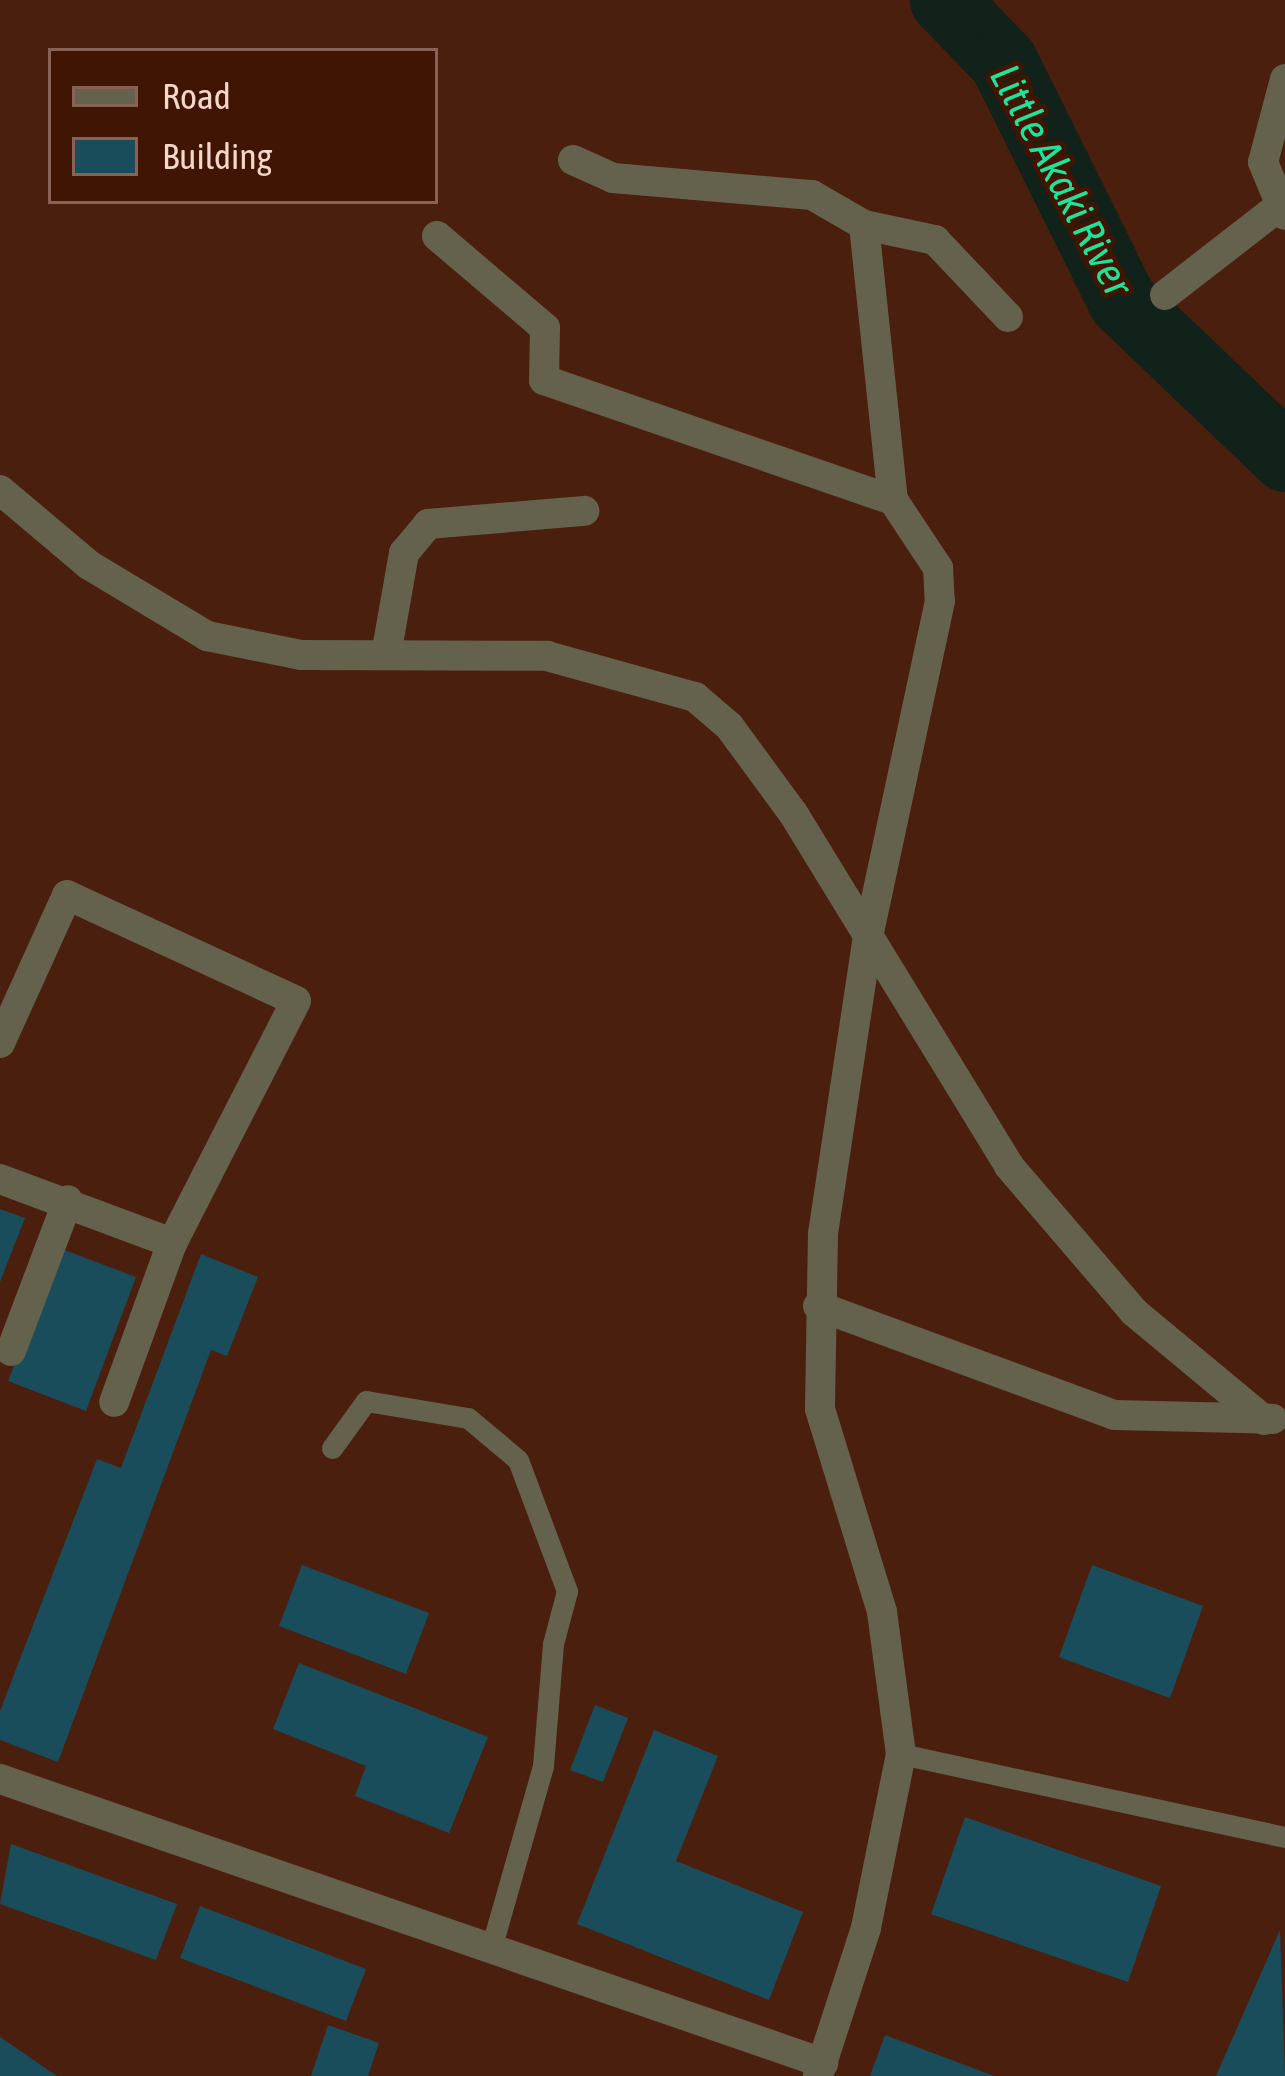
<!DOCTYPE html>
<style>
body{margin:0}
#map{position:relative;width:1285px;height:2076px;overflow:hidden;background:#4b1f0e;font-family:"Asap Condensed",sans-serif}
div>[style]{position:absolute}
.river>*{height:69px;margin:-34.5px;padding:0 34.5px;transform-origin:34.5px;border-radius:34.5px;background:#102219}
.building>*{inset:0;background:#1a4d5c}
.lane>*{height:21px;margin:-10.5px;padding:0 10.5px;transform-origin:10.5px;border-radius:10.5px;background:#64614c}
.street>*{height:30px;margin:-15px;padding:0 15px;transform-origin:15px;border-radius:15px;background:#64614c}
span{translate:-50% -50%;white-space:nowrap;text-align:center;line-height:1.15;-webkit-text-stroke:10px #401504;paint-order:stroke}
.water-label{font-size:42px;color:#1ee39b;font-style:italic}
.legend{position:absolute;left:48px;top:48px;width:390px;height:156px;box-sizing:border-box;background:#401504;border:3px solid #886254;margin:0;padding:15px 21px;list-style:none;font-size:36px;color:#f4d6cb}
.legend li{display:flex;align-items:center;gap:24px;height:60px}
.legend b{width:60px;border:3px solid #886254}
</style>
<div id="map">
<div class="river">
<div style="left:944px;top:0;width:85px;rotate:46deg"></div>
<div style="left:1003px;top:61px;width:268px;rotate:63.6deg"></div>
<div style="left:1122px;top:301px;width:226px;rotate:43.7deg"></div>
</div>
<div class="building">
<div style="clip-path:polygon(0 1209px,25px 1218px,0 1282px)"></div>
<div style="clip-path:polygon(59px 1248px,136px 1277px,86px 1411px,8px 1381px)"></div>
<div style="clip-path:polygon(201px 1254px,258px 1277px,227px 1356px,211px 1350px,58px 1762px,0 1740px,0 1711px,97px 1459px,121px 1468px)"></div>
<div style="clip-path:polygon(302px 1565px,429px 1613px,406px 1674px,279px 1626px)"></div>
<div style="clip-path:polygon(1092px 1565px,1203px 1606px,1170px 1698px,1059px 1657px)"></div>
<div style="clip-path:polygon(299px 1663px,488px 1737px,449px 1833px,355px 1796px,366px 1766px,273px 1729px)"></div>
<div style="clip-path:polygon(595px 1705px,628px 1718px,603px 1782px,570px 1770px)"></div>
<div style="clip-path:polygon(654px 1730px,718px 1756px,676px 1861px,803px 1912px,769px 2000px,577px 1924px)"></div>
<div style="clip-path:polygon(965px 1817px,1161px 1886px,1128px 1982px,931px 1914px)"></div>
<div style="clip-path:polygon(11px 1844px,177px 1904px,156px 1960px,0 1904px)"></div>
<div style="clip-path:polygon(200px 1906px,366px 1969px,346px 2021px,180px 1958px)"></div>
<div style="clip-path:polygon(1280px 1930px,1285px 2076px,1216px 2076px)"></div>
<div style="clip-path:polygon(328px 2025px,379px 2043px,368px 2076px,311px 2076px)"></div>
<div style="clip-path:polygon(885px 2035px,994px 2076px,870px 2076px)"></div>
<div style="clip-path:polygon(0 2037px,57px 2076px,0 2076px)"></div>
</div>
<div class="lane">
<div style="left:332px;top:1448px;width:58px;rotate:-54.1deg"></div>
<div style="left:366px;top:1401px;width:103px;rotate:9.5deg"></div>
<div style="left:468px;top:1418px;width:65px;rotate:40deg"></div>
<div style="left:518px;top:1460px;width:140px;rotate:69.5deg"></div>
<div style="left:567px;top:1591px;width:55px;rotate:104.8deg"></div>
<div style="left:553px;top:1644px;width:122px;rotate:94.7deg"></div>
<div style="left:543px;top:1766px;width:190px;rotate:105.9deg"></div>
<div style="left:901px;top:1754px;width:393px;rotate:12.2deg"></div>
</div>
<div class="street">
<div style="left:1285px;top:79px;width:86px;rotate:104.8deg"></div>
<div style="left:1263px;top:162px;width:57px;rotate:67.5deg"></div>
<div style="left:573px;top:160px;width:44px;rotate:24.2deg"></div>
<div style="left:613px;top:178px;width:200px;rotate:4.9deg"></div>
<div style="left:812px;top:195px;width:60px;rotate:30deg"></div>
<div style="left:864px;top:225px;width:277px;rotate:84deg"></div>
<div style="left:864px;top:225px;width:73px;rotate:11.9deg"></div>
<div style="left:935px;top:240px;width:106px;rotate:46.5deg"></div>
<div style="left:437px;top:236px;width:142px;rotate:40.4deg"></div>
<div style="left:545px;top:328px;width:52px;rotate:91.1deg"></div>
<div style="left:544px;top:380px;width:369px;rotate:19deg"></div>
<div style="left:893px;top:500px;width:82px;rotate:56.5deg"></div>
<div style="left:938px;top:568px;width:33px;rotate:87deg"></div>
<div style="left:940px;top:601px;width:343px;rotate:102.1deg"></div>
<div style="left:868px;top:936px;width:301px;rotate:98.6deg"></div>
<div style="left:823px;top:1234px;width:175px;rotate:91deg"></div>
<div style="left:820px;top:1409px;width:212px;rotate:73deg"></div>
<div style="left:882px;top:1612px;width:143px;rotate:82.4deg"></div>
<div style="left:901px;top:1754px;width:177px;rotate:101.4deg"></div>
<div style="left:866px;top:1928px;width:156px;rotate:108deg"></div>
<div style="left:1165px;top:295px;width:140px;rotate:-37.8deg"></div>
<div style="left:0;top:490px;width:116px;rotate:40.1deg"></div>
<div style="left:89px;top:565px;width:138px;rotate:31deg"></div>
<div style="left:207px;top:636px;width:96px;rotate:11.4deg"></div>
<div style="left:301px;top:655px;width:246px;rotate:0.2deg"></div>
<div style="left:547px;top:656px;width:154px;rotate:15.5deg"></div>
<div style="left:695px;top:697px;width:45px;rotate:40.5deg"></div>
<div style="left:729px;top:726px;width:108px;rotate:53.7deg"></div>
<div style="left:793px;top:813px;width:414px;rotate:58.5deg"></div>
<div style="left:1009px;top:1166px;width:192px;rotate:49.4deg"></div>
<div style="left:1134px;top:1312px;width:169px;rotate:39.7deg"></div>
<div style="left:386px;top:655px;width:104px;rotate:-80deg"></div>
<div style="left:404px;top:553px;width:38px;rotate:-50deg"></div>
<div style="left:428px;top:524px;width:157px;rotate:-4.8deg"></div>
<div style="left:0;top:1043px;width:162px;rotate:-65.6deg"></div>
<div style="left:67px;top:895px;width:252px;rotate:24.8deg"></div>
<div style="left:296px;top:1001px;width:272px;rotate:117.1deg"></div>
<div style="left:172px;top:1243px;width:169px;rotate:110deg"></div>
<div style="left:0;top:1179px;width:184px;rotate:20.4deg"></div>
<div style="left:818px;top:1306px;width:315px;rotate:20.2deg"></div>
<div style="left:1114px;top:1415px;width:159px;rotate:1.4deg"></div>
<div style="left:11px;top:1351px;width:161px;rotate:-69.3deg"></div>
<div style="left:0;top:1779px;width:871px;rotate:19.04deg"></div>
</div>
<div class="water-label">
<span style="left:1062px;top:180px;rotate:62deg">Little Akaki River</span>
</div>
<ul class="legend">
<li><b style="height:15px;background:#64614c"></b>Road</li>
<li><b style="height:33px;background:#1a4d5c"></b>Building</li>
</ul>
</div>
